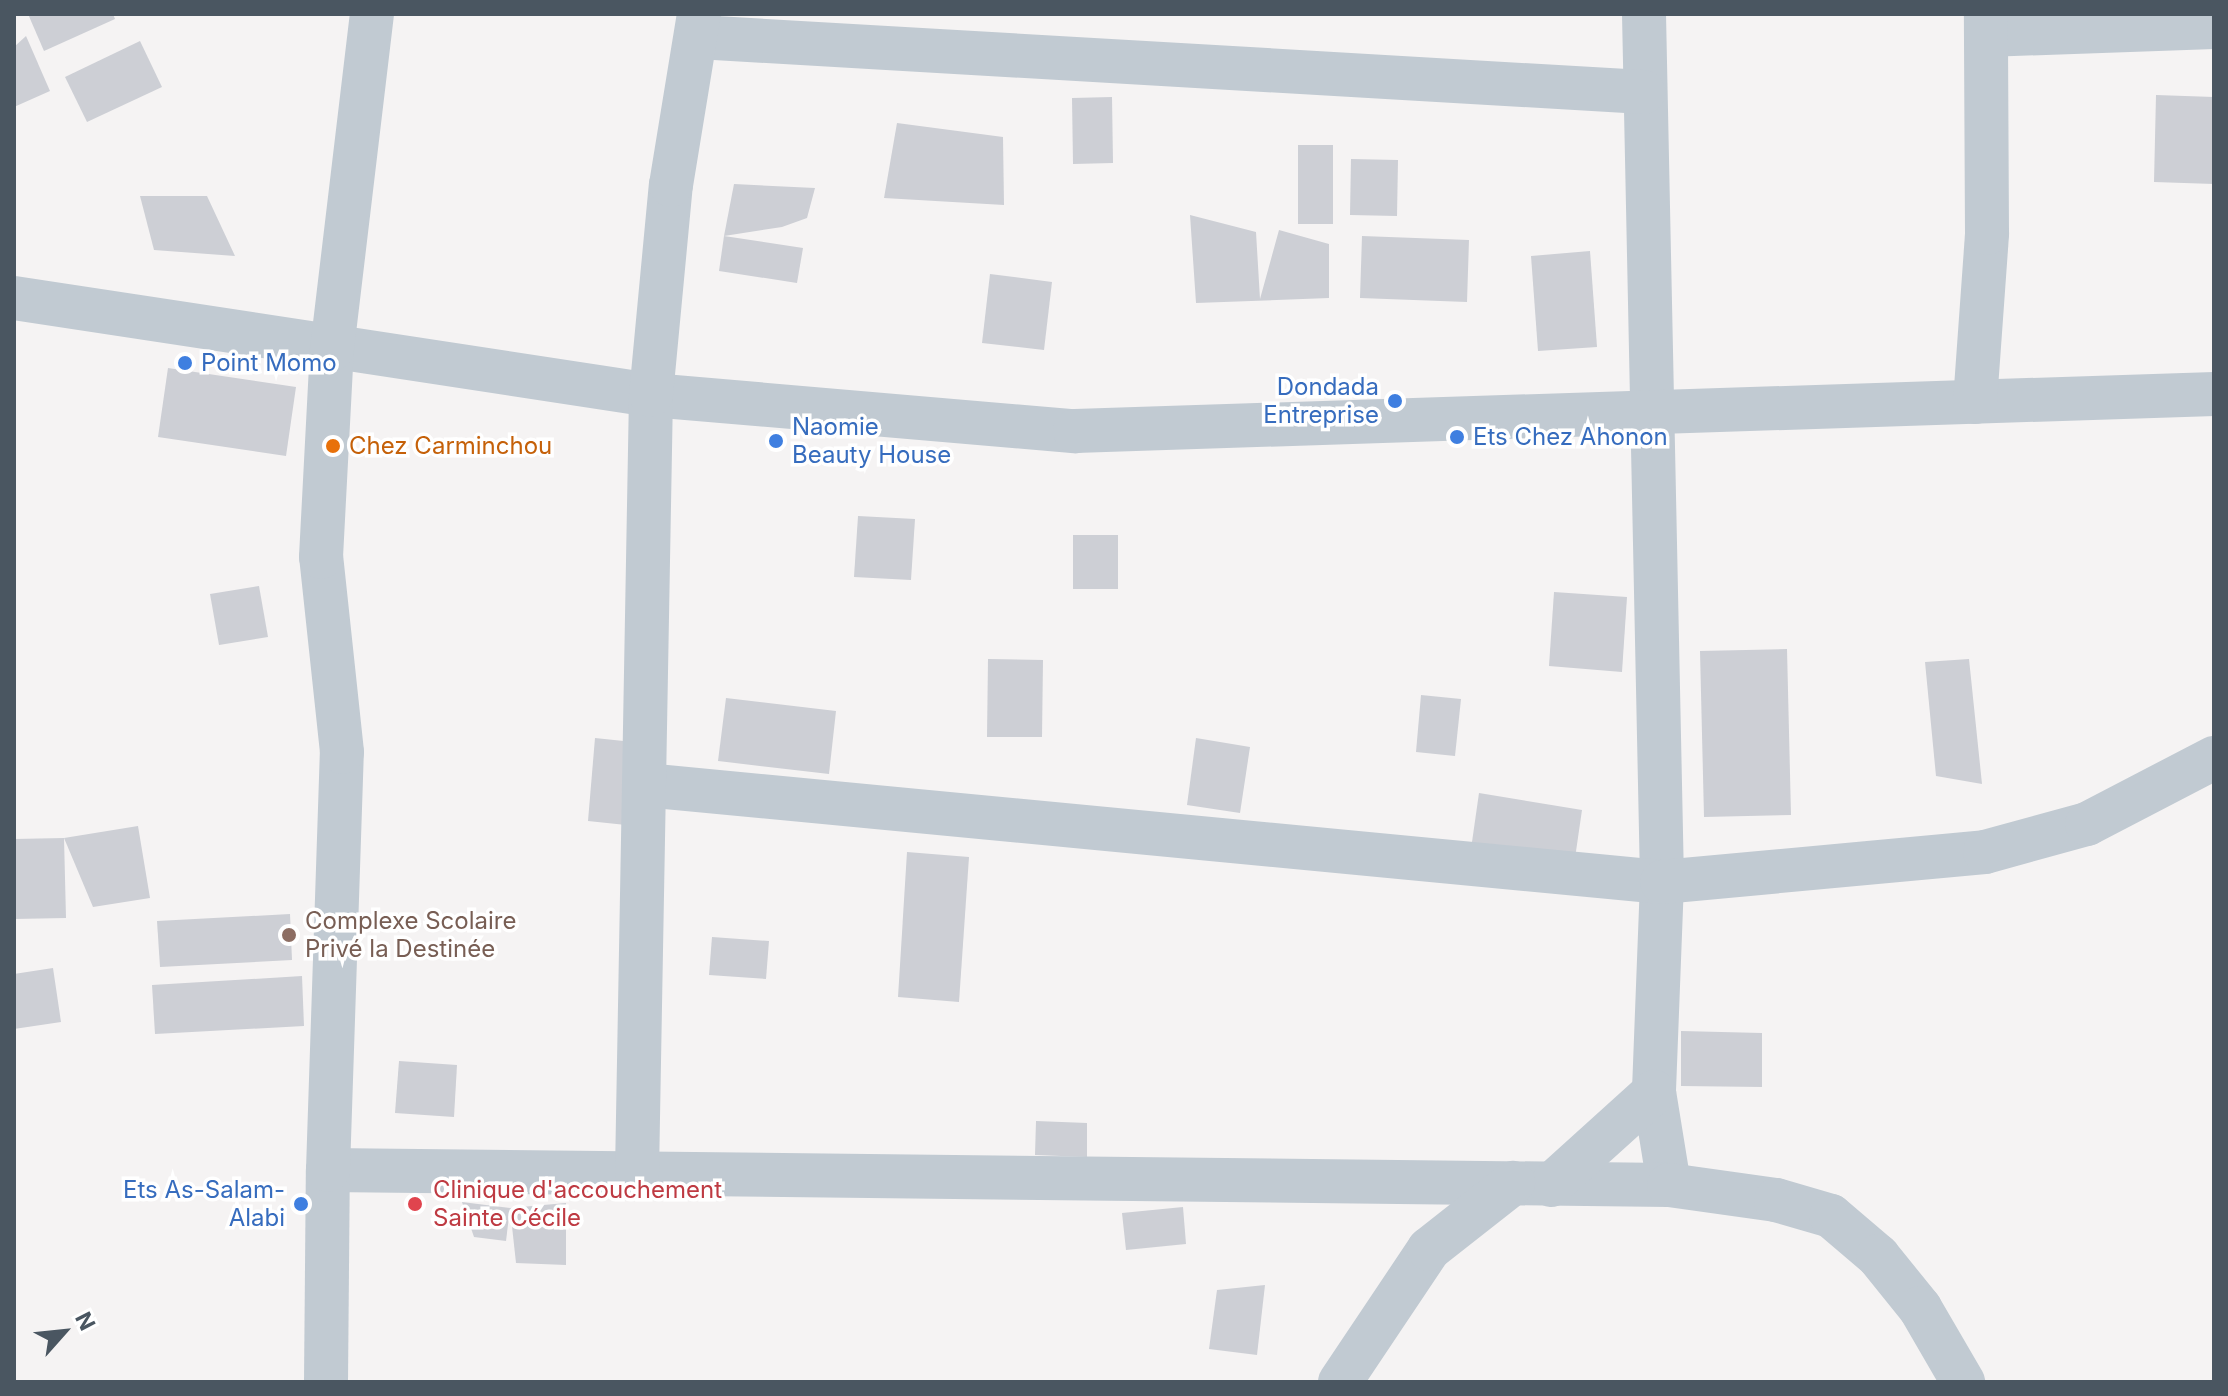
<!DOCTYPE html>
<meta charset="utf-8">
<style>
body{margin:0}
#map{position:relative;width:2228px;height:1396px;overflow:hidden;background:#f5f3f3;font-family:Inter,sans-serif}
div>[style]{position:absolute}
.building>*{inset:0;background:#cdcfd5}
.minor>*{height:44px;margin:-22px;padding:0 22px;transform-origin:22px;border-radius:22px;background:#c1cad2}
.dots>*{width:22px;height:22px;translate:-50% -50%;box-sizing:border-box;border:4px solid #fff;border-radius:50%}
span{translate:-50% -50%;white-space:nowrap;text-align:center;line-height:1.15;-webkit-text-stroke:7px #fff;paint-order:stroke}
.shop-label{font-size:24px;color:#366cbe}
.left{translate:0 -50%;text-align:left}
.right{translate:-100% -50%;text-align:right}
.food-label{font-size:24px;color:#c56008}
.education-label{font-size:24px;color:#785e54}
.health-label{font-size:24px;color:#be3a42}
.frame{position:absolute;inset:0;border:16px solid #4a5661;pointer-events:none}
.north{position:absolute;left:24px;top:1292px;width:80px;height:80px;-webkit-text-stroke:6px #fff;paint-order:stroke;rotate:63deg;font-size:22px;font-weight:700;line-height:32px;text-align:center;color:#4a5661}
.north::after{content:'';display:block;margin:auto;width:28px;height:36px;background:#4a5661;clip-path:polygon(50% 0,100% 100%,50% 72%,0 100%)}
</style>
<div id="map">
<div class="building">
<div style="clip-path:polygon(28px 14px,113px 14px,115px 19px,44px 51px)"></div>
<div style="clip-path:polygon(26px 36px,50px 91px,14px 107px,14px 47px)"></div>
<div style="clip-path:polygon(140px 41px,162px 87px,87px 122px,65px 77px)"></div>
<div style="clip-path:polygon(2156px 95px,2214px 97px,2214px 184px,2154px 182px)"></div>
<div style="clip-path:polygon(1112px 97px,1113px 163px,1073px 164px,1072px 98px)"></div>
<div style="clip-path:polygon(897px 123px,1003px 137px,1004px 205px,884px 198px)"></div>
<div style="clip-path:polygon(1298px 145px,1333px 145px,1333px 224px,1298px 224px)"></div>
<div style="clip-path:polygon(1351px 159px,1398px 160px,1397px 216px,1350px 215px)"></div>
<div style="clip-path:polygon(734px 184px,815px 188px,807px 218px,782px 227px,724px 236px)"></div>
<div style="clip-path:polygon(140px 196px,207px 196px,235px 256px,154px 250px)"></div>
<div style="clip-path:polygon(1190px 215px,1256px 232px,1260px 299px,1279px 230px,1329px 244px,1329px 298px,1196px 303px)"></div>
<div style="clip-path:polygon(724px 236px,803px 248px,797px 283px,719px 271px)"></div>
<div style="clip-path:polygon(1362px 236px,1469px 240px,1467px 302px,1360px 298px)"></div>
<div style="clip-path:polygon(1590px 251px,1597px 347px,1538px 351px,1531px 256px)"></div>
<div style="clip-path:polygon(990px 274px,1052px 282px,1044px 350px,982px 343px)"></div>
<div style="clip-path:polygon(168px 368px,296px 387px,286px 456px,158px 437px)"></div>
<div style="clip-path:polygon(858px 516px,915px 519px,911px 580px,854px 577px)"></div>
<div style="clip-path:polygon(1073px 535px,1118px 535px,1118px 589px,1073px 589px)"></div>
<div style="clip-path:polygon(259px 586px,268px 637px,219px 645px,210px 594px)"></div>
<div style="clip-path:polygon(1554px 592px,1627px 597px,1622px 672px,1549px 666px)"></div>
<div style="clip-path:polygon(1787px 649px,1791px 815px,1704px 817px,1700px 651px)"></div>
<div style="clip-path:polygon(988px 659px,1043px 660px,1042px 737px,987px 737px)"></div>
<div style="clip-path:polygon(1969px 659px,1982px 784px,1936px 776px,1925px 662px)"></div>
<div style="clip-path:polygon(1421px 695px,1461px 699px,1455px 756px,1416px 752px)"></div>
<div style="clip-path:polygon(726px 698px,836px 711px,829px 774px,718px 761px)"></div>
<div style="clip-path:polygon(595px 738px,633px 742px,626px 825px,588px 821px)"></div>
<div style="clip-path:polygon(1196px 738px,1250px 747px,1240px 813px,1187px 805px)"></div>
<div style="clip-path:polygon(1479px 793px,1582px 810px,1574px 865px,1471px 849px)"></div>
<div style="clip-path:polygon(138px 826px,150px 898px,93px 907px,64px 838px)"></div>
<div style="clip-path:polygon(64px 838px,66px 918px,14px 919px,14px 839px)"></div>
<div style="clip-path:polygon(907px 852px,969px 857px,959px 1002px,898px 997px)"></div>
<div style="clip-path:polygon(290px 914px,292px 960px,160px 967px,157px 921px)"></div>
<div style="clip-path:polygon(712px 937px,769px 941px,766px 979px,709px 975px)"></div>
<div style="clip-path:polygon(53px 968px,61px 1022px,14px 1029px,14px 974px)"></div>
<div style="clip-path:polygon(302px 976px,304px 1026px,155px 1034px,152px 985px)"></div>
<div style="clip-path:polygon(1681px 1031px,1762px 1033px,1762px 1087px,1681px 1086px)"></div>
<div style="clip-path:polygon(399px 1061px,457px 1065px,454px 1117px,395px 1113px)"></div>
<div style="clip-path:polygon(1036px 1121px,1087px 1123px,1087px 1157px,1035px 1155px)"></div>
<div style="clip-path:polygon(462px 1202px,510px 1208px,506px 1241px,474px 1237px)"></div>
<div style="clip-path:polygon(566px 1203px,566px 1265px,516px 1263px,510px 1208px)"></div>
<div style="clip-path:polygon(1183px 1207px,1186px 1244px,1126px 1250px,1122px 1213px)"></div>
<div style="clip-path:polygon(1265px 1285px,1257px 1355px,1209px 1349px,1217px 1290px)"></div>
</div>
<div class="minor">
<div style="left:1644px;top:14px;width:868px;rotate:88.81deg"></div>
<div style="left:1662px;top:882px;width:210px;rotate:92.2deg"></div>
<div style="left:1654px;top:1092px;width:94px;rotate:80.8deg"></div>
<div style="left:1986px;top:35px;width:228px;rotate:-2deg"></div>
<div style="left:698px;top:37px;width:947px;rotate:3.33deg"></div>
<div style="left:14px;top:298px;width:644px;rotate:8.66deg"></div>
<div style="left:651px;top:395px;width:426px;rotate:4.9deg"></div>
<div style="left:1075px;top:431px;width:1140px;rotate:-1.86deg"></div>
<div style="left:1975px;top:402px;width:169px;rotate:-85.9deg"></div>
<div style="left:1987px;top:233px;width:219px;rotate:-90.3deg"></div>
<div style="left:645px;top:785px;width:1022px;rotate:5.45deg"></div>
<div style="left:1662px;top:882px;width:324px;rotate:-5.3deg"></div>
<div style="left:1985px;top:852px;width:106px;rotate:-15.4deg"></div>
<div style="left:2087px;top:824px;width:143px;rotate:-27.5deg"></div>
<div style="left:328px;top:1170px;width:1341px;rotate:0.64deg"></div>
<div style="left:1669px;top:1185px;width:108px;rotate:8deg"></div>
<div style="left:1776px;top:1200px;width:57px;rotate:16.2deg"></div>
<div style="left:1831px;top:1216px;width:62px;rotate:40.4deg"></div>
<div style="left:1878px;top:1256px;width:67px;rotate:51.1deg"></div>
<div style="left:1920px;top:1308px;width:86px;rotate:59.8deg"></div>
<div style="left:637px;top:1173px;width:778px;rotate:-88.97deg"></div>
<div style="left:651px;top:395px;width:211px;rotate:-84.6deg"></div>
<div style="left:671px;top:185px;width:173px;rotate:-80.7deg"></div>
<div style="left:1551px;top:1185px;width:139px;rotate:-42.1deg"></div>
<div style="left:326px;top:1382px;width:212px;rotate:-89.5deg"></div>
<div style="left:328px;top:1170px;width:418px;rotate:-88.1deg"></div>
<div style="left:342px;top:752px;width:196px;rotate:-96.1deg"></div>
<div style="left:321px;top:557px;width:208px;rotate:-87deg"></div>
<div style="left:332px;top:349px;width:337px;rotate:-83.2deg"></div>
<div style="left:1340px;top:1382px;width:160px;rotate:-56.2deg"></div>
<div style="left:1429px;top:1249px;width:107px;rotate:-38.2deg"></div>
</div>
<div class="dots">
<div style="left:185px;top:363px;background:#3f7fe0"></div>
<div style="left:1395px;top:401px;background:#3f7fe0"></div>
<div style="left:1457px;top:437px;background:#3f7fe0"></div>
<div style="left:776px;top:441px;background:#3f7fe0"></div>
<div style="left:333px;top:446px;background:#e8710a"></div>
<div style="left:289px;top:935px;background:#8d6e63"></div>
<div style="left:301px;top:1204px;background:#3f7fe0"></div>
<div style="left:415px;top:1204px;background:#e0444e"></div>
</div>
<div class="shop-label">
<span class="left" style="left:201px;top:363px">Point Momo</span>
<span class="right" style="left:1379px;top:401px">Dondada<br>Entreprise</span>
<span class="left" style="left:792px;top:441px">Naomie<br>Beauty House</span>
<span class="left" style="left:1473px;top:437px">Ets Chez Ahonon</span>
<span class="right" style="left:285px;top:1204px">Ets As-Salam-<br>Alabi</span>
</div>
<div class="food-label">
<span class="left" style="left:349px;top:446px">Chez Carminchou</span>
</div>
<div class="education-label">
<span class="left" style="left:305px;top:935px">Complexe Scolaire<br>Privé la Destinée</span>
</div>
<div class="health-label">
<span class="left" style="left:433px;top:1204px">Clinique d'accouchement<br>Sainte Cécile</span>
</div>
<div class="frame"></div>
<div class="north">N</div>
</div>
